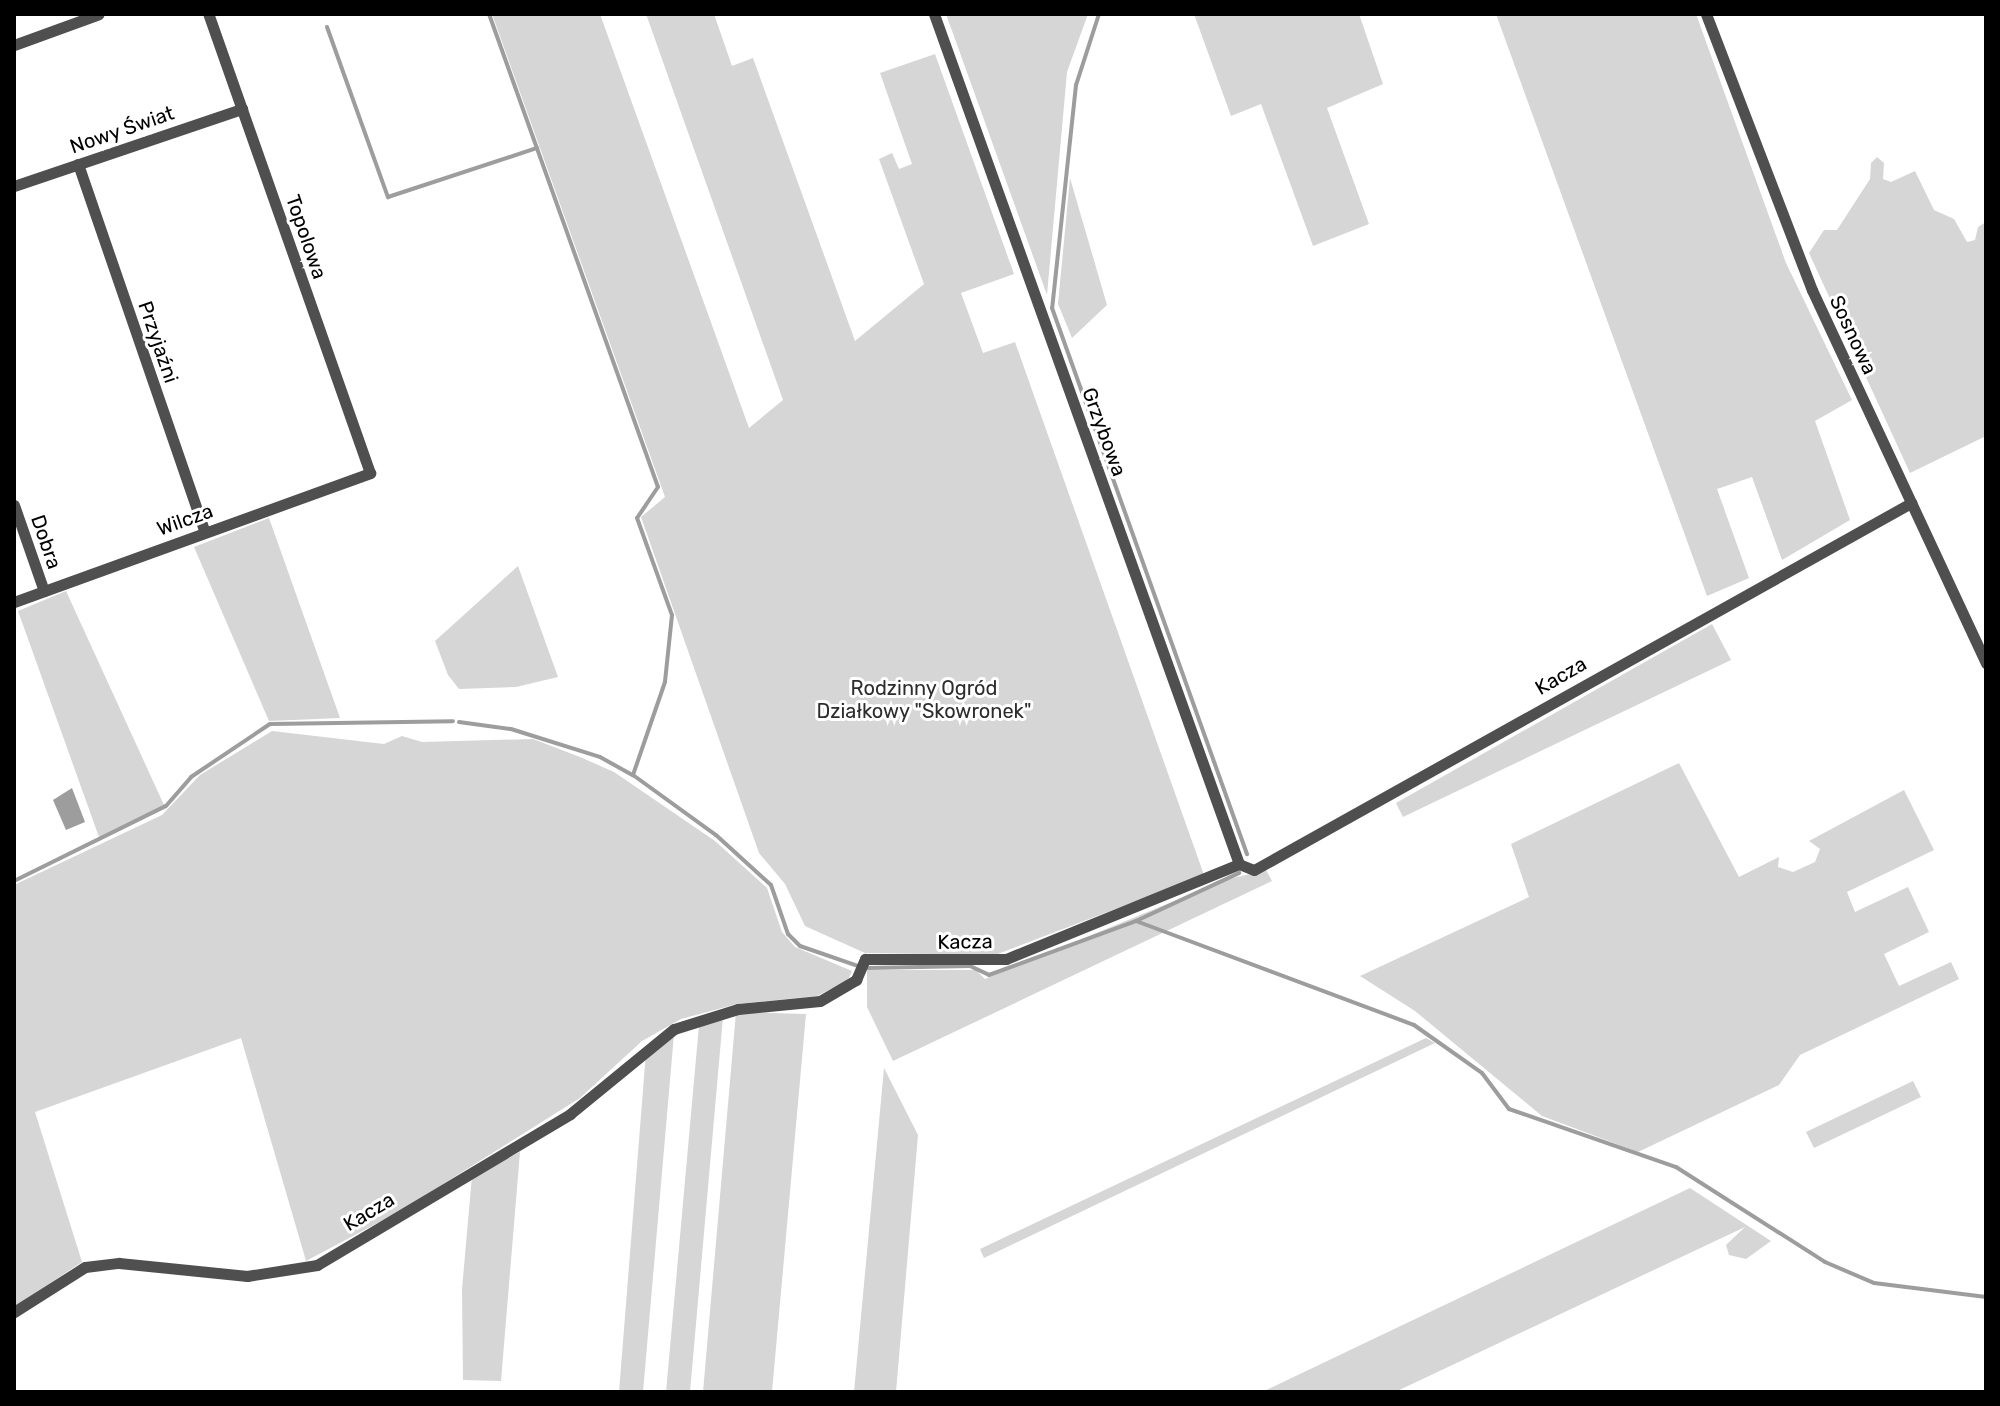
<!DOCTYPE html>
<meta charset="utf-8">
<style>
body{margin:0}
#map{position:relative;width:2000px;height:1406px;overflow:hidden;background:#fff;font-family:Rubik,sans-serif}
div>[style]{position:absolute}
.green>*{inset:0;background:#d6d6d6}
.water>*{inset:0;background:#9d9d9d}
.stream>*{height:4px;margin:-2px;padding:0 2px;transform-origin:2px;border-radius:2px;background:#9d9d9d}
.street>*{height:11px;margin:-5.5px;padding:0 5.5px;transform-origin:5.5px;border-radius:5.5px;background:#4f4f4f}
span{translate:-50% -50%;white-space:nowrap;text-align:center;line-height:1.15;-webkit-text-stroke:6px #fff;paint-order:stroke}
.street-label{font-size:20px;color:#000}
.park-label{font-size:20px;color:#2d2d2d}
.frame{position:absolute;inset:0;border:16px solid #000;pointer-events:none}
</style>
<div id="map">
<div class="green">
<div style="clip-path:polygon(492px 14px,600px 14px,749px 428px,783px 400px,646px 14px,714px 14px,732px 66px,753px 58px,855px 341px,924px 284px,879px 159px,892px 153px,899px 169px,912px 164px,880px 73px,935px 54px,1014px 274px,961px 293px,983px 353px,1015px 342px,1204px 875px,995px 955px,865px 953px,805px 926px,785px 884px,759px 853px,641px 517px,665px 497px)"></div>
<div style="clip-path:polygon(946px 14px,1088px 14px,1067px 72px,1047px 295px)"></div>
<div style="clip-path:polygon(1194px 14px,1359px 14px,1383px 84px,1327px 108px,1369px 224px,1313px 246px,1261px 104px,1231px 116px)"></div>
<div style="clip-path:polygon(1496px 14px,1696px 14px,1786px 263px,1852px 400px,1815px 421px,1850px 520px,1782px 560px,1752px 477px,1717px 489px,1749px 578px,1707px 596px)"></div>
<div style="clip-path:polygon(1877px 157px,1884px 163px,1883px 179px,1891px 182px,1915px 171px,1934px 210px,1954px 219px,1967px 242px,1975px 240px,1978px 227px,1986px 222px,1986px 436px,1910px 473px,1809px 253px,1824px 230px,1837px 230px,1870px 179px,1871px 163px)"></div>
<div style="clip-path:polygon(1070px 178px,1107px 305px,1072px 338px,1058px 304px)"></div>
<div style="clip-path:polygon(269px 518px,340px 718px,269px 721px,194px 547px)"></div>
<div style="clip-path:polygon(518px 566px,558px 677px,516px 687px,459px 689px,448px 675px,435px 641px)"></div>
<div style="clip-path:polygon(66px 591px,164px 805px,99px 837px,18px 611px)"></div>
<div style="clip-path:polygon(1712px 624px,1731px 660px,1403px 817px,1396px 803px)"></div>
<div style="clip-path:polygon(272px 731px,384px 744px,402px 736px,422px 742px,533px 739px,580px 757px,614px 772px,715px 841px,767px 888px,782px 932px,795px 947px,852px 971px,848px 980px,817px 996px,737px 1004px,681px 1019px,642px 1041px,580px 1098px,400px 1211px,306px 1261px,241px 1038px,35px 1112px,82px 1262px,14px 1307px,14px 885px,162px 815px,200px 775px)"></div>
<div style="clip-path:polygon(1679px 763px,1739px 877px,1779px 857px,1778px 867px,1793px 872px,1815px 862px,1820px 849px,1809px 841px,1904px 790px,1934px 850px,1847px 892px,1855px 912px,1908px 887px,1929px 932px,1884px 954px,1899px 986px,1951px 962px,1959px 979px,1800px 1055px,1779px 1085px,1638px 1152px,1542px 1116px,1415px 1011px,1360px 976px,1529px 897px,1511px 844px)"></div>
<div style="clip-path:polygon(1266px 870px,1272px 881px,893px 1061px,867px 1007px,867px 970px,976px 970px,985px 979px,1225px 880px)"></div>
<div style="clip-path:polygon(736px 1012px,806px 1014px,772px 1392px,703px 1392px)"></div>
<div style="clip-path:polygon(723px 1017px,690px 1392px,666px 1392px,699px 1025px)"></div>
<div style="clip-path:polygon(674px 1034px,643px 1392px,619px 1392px,646px 1052px)"></div>
<div style="clip-path:polygon(1426px 1038px,1435px 1043px,984px 1258px,980px 1249px)"></div>
<div style="clip-path:polygon(884px 1068px,918px 1135px,896px 1392px,854px 1392px)"></div>
<div style="clip-path:polygon(1913px 1081px,1921px 1097px,1814px 1148px,1806px 1132px)"></div>
<div style="clip-path:polygon(520px 1152px,501px 1381px,463px 1380px,462px 1289px,472px 1176px)"></div>
<div style="clip-path:polygon(1690px 1188px,1771px 1241px,1746px 1259px,1729px 1255px,1726px 1245px,1745px 1227px,1395px 1392px,1262px 1392px)"></div>
</div>
<div class="water">
<div style="clip-path:polygon(72px 788px,85px 822px,66px 830px,53px 800px)"></div>
</div>
<div class="stream">
<div style="left:489px;top:14px;width:502px;rotate:70.34deg"></div>
<div style="left:658px;top:487px;width:37px;rotate:124deg"></div>
<div style="left:637px;top:518px;width:103px;rotate:70.2deg"></div>
<div style="left:672px;top:615px;width:67px;rotate:96deg"></div>
<div style="left:665px;top:682px;width:98px;rotate:109deg"></div>
<div style="left:1099px;top:14px;width:75px;rotate:107.9deg"></div>
<div style="left:1076px;top:85px;width:224px;rotate:96.1deg"></div>
<div style="left:1052px;top:308px;width:580px;rotate:70.35deg"></div>
<div style="left:327px;top:27px;width:181px;rotate:70.3deg"></div>
<div style="left:388px;top:197px;width:157px;rotate:-18.2deg"></div>
<div style="left:459px;top:722px;width:52px;rotate:7.7deg"></div>
<div style="left:511px;top:729px;width:93px;rotate:17.5deg"></div>
<div style="left:600px;top:757px;width:38px;rotate:29deg"></div>
<div style="left:633px;top:775px;width:102px;rotate:35.9deg"></div>
<div style="left:716px;top:835px;width:74px;rotate:42.3deg"></div>
<div style="left:771px;top:885px;width:52px;rotate:70.9deg"></div>
<div style="left:788px;top:934px;width:17px;rotate:45deg"></div>
<div style="left:800px;top:946px;width:61px;rotate:19deg"></div>
<div style="left:14px;top:881px;width:169px;rotate:-26.3deg"></div>
<div style="left:166px;top:806px;width:38px;rotate:-49deg"></div>
<div style="left:191px;top:777px;width:95px;rotate:-33.9deg"></div>
<div style="left:270px;top:724px;width:183px;rotate:-0.9deg"></div>
<div style="left:1136px;top:921px;width:114px;rotate:-25deg"></div>
<div style="left:868px;top:968px;width:102px;rotate:-1.1deg"></div>
<div style="left:970px;top:966px;width:21px;rotate:25deg"></div>
<div style="left:989px;top:975px;width:157px;rotate:-20.2deg"></div>
<div style="left:1136px;top:921px;width:297px;rotate:20.5deg"></div>
<div style="left:1414px;top:1025px;width:83px;rotate:35.2deg"></div>
<div style="left:1482px;top:1073px;width:45px;rotate:53.1deg"></div>
<div style="left:1509px;top:1109px;width:177px;rotate:19.2deg"></div>
<div style="left:1676px;top:1167px;width:177px;rotate:32.5deg"></div>
<div style="left:1825px;top:1262px;width:53px;rotate:23.2deg"></div>
<div style="left:1874px;top:1283px;width:113px;rotate:7.1deg"></div>
</div>
<div class="street">
<div style="left:934px;top:14px;width:903px;rotate:70.26deg"></div>
<div style="left:1706px;top:14px;width:296px;rotate:69deg"></div>
<div style="left:1812px;top:290px;width:412px;rotate:65deg"></div>
<div style="left:14px;top:45px;width:90px;rotate:-20deg"></div>
<div style="left:78px;top:164px;width:389px;rotate:71deg"></div>
<div style="left:14px;top:186px;width:241px;rotate:-18.7deg"></div>
<div style="left:14px;top:505px;width:91px;rotate:70.8deg"></div>
<div style="left:14px;top:602px;width:379px;rotate:-19.9deg"></div>
<div style="left:370px;top:473px;width:487px;rotate:-109.4deg"></div>
<div style="left:14px;top:1312px;width:84px;rotate:-32.4deg"></div>
<div style="left:85px;top:1267px;width:34px;rotate:-7deg"></div>
<div style="left:119px;top:1263px;width:129px;rotate:5.8deg"></div>
<div style="left:247px;top:1276px;width:71px;rotate:-8.9deg"></div>
<div style="left:317px;top:1265px;width:295px;rotate:-30.8deg"></div>
<div style="left:570px;top:1114px;width:134px;rotate:-39.3deg"></div>
<div style="left:674px;top:1029px;width:67px;rotate:-17.4deg"></div>
<div style="left:738px;top:1009px;width:82px;rotate:-5.6deg"></div>
<div style="left:820px;top:1001px;width:42px;rotate:-30.3deg"></div>
<div style="left:856px;top:980px;width:23px;rotate:-67deg"></div>
<div style="left:865px;top:959px;width:141px"></div>
<div style="left:1006px;top:959px;width:252px;rotate:-22.2deg"></div>
<div style="left:1239px;top:864px;width:16px;rotate:22deg"></div>
<div style="left:1254px;top:870px;width:753px;rotate:-29.19deg"></div>
</div>
<div class="street-label">
<span style="left:122px;top:130px;rotate:-19deg">Nowy Świat</span>
<span style="left:306px;top:237px;rotate:71deg">Topolowa</span>
<span style="left:1853px;top:335px;rotate:65deg">Sosnowa</span>
<span style="left:158px;top:342px;rotate:71deg">Przyjaźni</span>
<span style="left:1104px;top:432px;rotate:70deg">Grzybowa</span>
<span style="left:185px;top:520px;rotate:-20deg">Wilcza</span>
<span style="left:46px;top:542px;rotate:71deg">Dobra</span>
<span style="left:1561px;top:676px;rotate:-30deg">Kacza</span>
<span style="left:965px;top:942px;rotate:-1deg">Kacza</span>
<span style="left:369px;top:1212px;rotate:-31deg">Kacza</span>
</div>
<div class="park-label">
<span style="left:924px;top:700px">Rodzinny Ogród<br>Działkowy "Skowronek"</span>
</div>
<div class="frame"></div>
</div>
